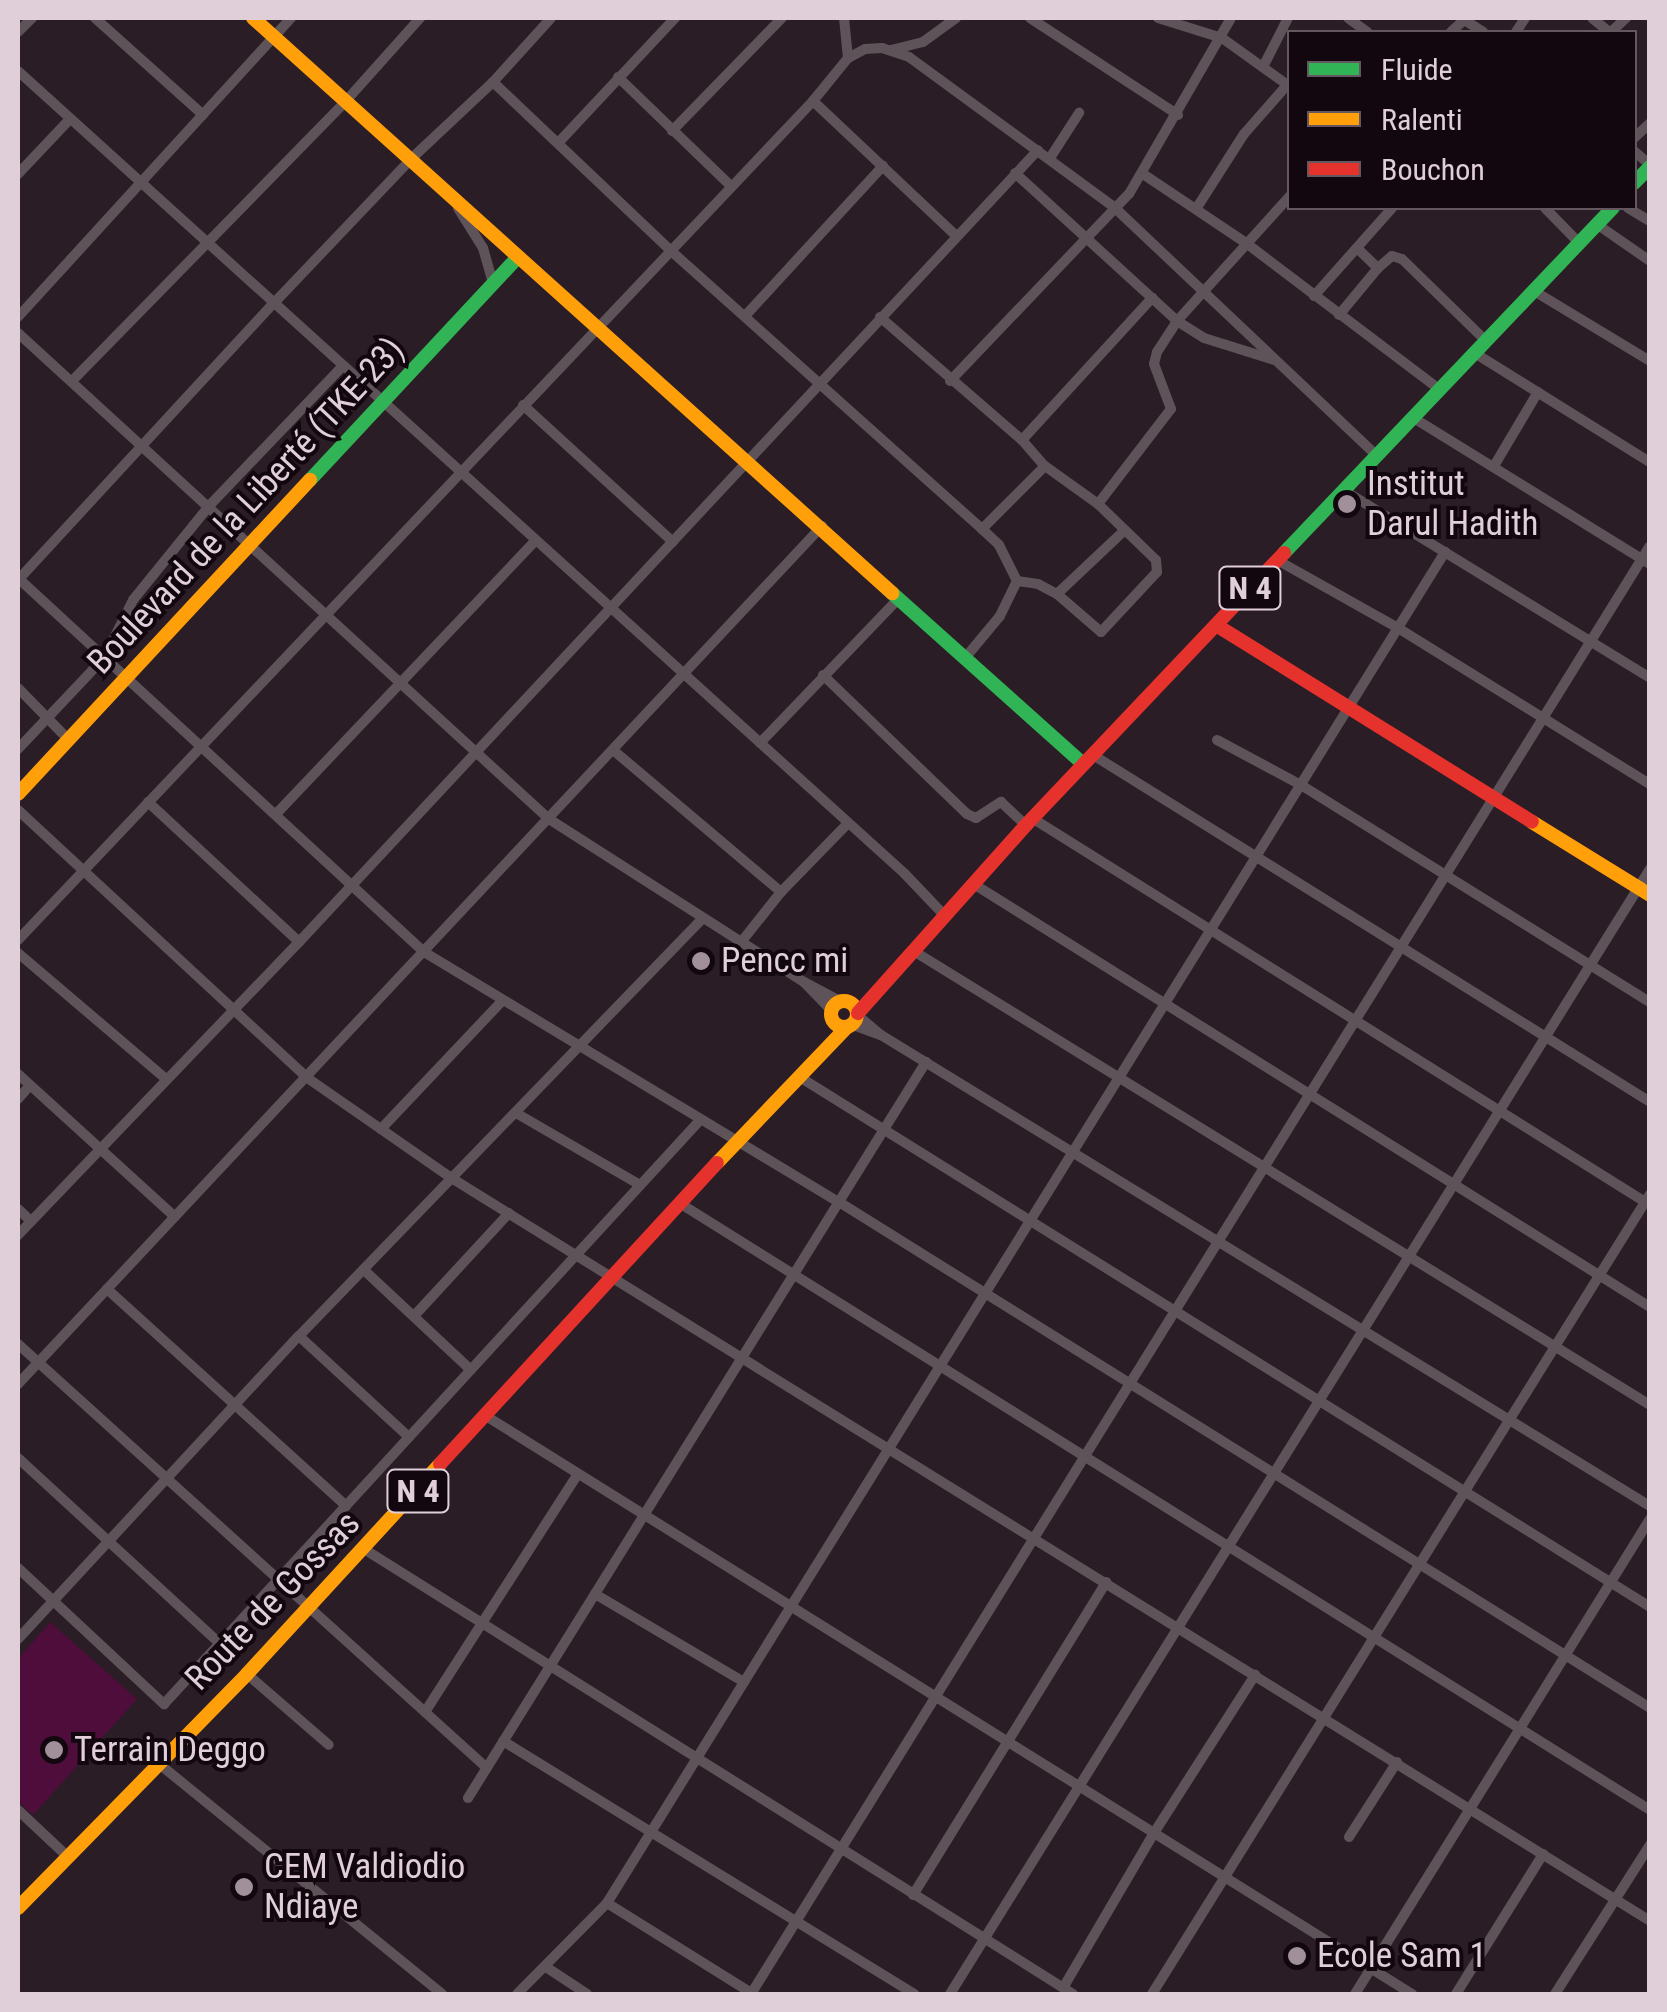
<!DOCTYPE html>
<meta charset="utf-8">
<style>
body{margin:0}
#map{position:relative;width:1667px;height:2012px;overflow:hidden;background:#2b1d26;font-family:"Roboto Condensed",sans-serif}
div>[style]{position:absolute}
.green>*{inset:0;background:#4e0d3a}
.street>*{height:10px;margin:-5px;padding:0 5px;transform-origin:5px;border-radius:5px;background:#5f535a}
.fast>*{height:14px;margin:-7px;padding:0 7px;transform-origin:7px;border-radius:7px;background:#30b455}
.slow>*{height:14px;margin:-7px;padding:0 7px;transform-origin:7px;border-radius:7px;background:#ff9f0a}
.slow>.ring{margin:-7px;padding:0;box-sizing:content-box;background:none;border:14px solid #ff9f0a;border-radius:50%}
.jam>*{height:14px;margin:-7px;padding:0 7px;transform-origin:7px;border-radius:7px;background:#e5322d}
.dots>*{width:28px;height:28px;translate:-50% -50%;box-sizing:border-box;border:5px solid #12070e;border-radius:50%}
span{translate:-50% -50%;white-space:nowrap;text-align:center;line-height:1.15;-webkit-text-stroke:8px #12070e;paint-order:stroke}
.shield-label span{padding:2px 8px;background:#12070e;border:2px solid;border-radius:8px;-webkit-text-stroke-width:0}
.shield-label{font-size:32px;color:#e0ced8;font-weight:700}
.poi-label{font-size:35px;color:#e0ced8}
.left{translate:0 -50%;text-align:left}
.street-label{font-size:35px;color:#e0ced8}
.frame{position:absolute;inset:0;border:20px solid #e0ced8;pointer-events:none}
.legend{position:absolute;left:1287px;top:30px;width:350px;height:180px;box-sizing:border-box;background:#12070e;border:2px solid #64575f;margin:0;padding:12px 18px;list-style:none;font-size:30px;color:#e0ced8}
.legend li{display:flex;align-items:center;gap:20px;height:50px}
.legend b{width:50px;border:2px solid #64575f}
</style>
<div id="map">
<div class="green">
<div style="clip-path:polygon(50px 1622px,137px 1699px,33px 1815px,18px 1801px,18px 1659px)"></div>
</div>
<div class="street">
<div style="left:95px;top:18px;width:145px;rotate:41.9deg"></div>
<div style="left:844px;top:18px;width:40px;rotate:84.3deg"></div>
<div style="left:1030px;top:18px;width:177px;rotate:33.2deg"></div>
<div style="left:1158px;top:18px;width:67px;rotate:17.4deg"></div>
<div style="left:1222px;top:38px;width:82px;rotate:35.6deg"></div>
<div style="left:1348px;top:18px;width:24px;rotate:36deg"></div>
<div style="left:1461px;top:18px;width:26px;rotate:32deg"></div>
<div style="left:1592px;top:18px;width:22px;rotate:39deg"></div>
<div style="left:18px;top:32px;width:20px;rotate:-45deg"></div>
<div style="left:1451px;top:32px;width:18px;rotate:-43deg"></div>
<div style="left:1516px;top:32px;width:17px;rotate:-57deg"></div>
<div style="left:1611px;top:32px;width:21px;rotate:-43deg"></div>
<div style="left:891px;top:50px;width:33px;rotate:-14deg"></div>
<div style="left:923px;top:42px;width:41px;rotate:-36deg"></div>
<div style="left:1263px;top:67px;width:55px;rotate:-63deg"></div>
<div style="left:18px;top:71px;width:1196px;rotate:42.15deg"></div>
<div style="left:905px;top:874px;width:57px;rotate:46.4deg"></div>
<div style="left:618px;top:77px;width:156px;rotate:44deg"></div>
<div style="left:493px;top:82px;width:244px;rotate:43.5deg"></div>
<div style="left:670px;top:250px;width:419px;rotate:41.8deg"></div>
<div style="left:813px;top:101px;width:195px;rotate:43.3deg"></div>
<div style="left:672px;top:131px;width:158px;rotate:-45.8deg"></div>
<div style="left:1634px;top:138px;width:22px;rotate:-43deg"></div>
<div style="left:559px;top:142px;width:170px;rotate:-46.9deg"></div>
<div style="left:1634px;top:151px;width:21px;rotate:41deg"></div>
<div style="left:1050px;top:158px;width:54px;rotate:-57.2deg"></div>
<div style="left:1015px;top:173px;width:219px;rotate:42.4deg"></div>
<div style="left:1177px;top:321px;width:32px;rotate:32deg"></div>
<div style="left:1204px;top:338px;width:73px;rotate:17.4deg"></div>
<div style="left:18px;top:174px;width:76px;rotate:-46.6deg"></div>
<div style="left:1143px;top:174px;width:124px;rotate:33.8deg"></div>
<div style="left:1246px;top:243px;width:242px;rotate:37.1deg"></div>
<div style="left:458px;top:208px;width:47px;rotate:58deg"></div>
<div style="left:483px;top:248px;width:36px;rotate:74deg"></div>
<div style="left:1545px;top:208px;width:50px;rotate:45.8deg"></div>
<div style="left:1628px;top:208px;width:26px;rotate:31deg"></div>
<div style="left:1196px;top:209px;width:89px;rotate:-57.4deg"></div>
<div style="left:1244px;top:134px;width:65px;rotate:-48.7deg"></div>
<div style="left:1598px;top:225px;width:63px;rotate:34.7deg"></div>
<div style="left:1357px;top:248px;width:29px;rotate:44deg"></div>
<div style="left:1378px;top:268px;width:18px;rotate:-41deg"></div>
<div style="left:1392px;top:256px;width:10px;rotate:17deg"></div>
<div style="left:1402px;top:259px;width:116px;rotate:44.3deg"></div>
<div style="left:1534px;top:291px;width:135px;rotate:31.1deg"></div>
<div style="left:1314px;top:296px;width:118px;rotate:-48.4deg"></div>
<div style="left:1339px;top:315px;width:61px;rotate:-50.3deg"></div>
<div style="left:745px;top:316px;width:204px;rotate:-47.4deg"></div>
<div style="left:18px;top:317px;width:405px;rotate:-47.6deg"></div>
<div style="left:880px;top:317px;width:188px;rotate:40.9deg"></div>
<div style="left:1022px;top:440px;width:35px;rotate:49deg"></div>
<div style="left:1045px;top:466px;width:89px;rotate:135deg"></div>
<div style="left:982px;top:529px;width:23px;rotate:43deg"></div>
<div style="left:999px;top:545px;width:40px;rotate:63.4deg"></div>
<div style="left:1017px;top:581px;width:39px;rotate:116deg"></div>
<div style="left:1000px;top:616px;width:55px;rotate:129.8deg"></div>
<div style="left:18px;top:333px;width:720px;rotate:42.47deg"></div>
<div style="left:549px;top:819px;width:303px;rotate:32.6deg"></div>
<div style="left:1473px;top:352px;width:208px;rotate:31.9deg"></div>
<div style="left:72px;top:381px;width:390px;rotate:-45.6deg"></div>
<div style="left:345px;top:102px;width:113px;rotate:-48.2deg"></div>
<div style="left:950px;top:381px;width:259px;rotate:-46.3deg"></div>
<div style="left:1129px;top:194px;width:203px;rotate:-59.9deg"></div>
<div style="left:523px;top:405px;width:203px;rotate:42.4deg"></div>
<div style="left:1412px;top:417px;width:280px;rotate:31.7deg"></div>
<div style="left:1022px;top:440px;width:193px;rotate:-47.5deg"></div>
<div style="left:1045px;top:466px;width:65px;rotate:35.6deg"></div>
<div style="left:1494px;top:466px;width:86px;rotate:-59.3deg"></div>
<div style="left:1345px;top:491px;width:358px;rotate:31.5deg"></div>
<div style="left:1277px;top:560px;width:139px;rotate:29.3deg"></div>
<div style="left:1398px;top:628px;width:296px;rotate:31.8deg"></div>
<div style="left:18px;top:578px;width:552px;rotate:42.65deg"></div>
<div style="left:424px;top:952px;width:484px;rotate:31.1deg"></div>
<div style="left:839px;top:1202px;width:956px;rotate:31.96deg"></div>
<div style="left:19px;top:579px;width:376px;rotate:-47.3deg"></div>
<div style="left:274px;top:303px;width:199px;rotate:-46.4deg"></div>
<div style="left:411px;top:159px;width:112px;rotate:-43.2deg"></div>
<div style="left:493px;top:82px;width:86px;rotate:-47.8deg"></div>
<div style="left:1017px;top:581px;width:21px;rotate:8deg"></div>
<div style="left:1038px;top:584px;width:21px;rotate:28deg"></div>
<div style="left:1057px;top:594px;width:58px;rotate:40.8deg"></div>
<div style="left:1101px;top:632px;width:82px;rotate:-47deg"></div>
<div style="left:1157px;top:572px;width:12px;rotate:-95deg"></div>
<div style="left:1156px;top:560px;width:81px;rotate:-136deg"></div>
<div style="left:1098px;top:504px;width:120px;rotate:-52.5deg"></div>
<div style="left:1171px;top:409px;width:48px;rotate:-110.7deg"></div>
<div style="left:1154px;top:364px;width:12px;rotate:-76deg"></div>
<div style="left:1157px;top:352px;width:37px;rotate:-57deg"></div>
<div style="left:1177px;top:321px;width:169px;rotate:-47.9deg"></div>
<div style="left:1057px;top:594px;width:93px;rotate:-43.3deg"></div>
<div style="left:823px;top:675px;width:200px;rotate:44deg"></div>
<div style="left:967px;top:814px;width:10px;rotate:24deg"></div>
<div style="left:976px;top:818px;width:30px;rotate:-33deg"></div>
<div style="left:1001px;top:802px;width:34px;rotate:43deg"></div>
<div style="left:18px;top:688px;width:73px;rotate:45.6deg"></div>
<div style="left:1217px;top:740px;width:95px;rotate:28.2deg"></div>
<div style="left:1301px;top:785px;width:411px;rotate:31.9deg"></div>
<div style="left:760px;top:743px;width:201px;rotate:-46.2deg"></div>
<div style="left:18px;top:749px;width:125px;rotate:-46.6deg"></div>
<div style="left:104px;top:658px;width:65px;rotate:-63.4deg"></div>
<div style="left:133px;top:600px;width:121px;rotate:-51deg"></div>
<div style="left:209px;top:506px;width:194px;rotate:-46.3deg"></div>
<div style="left:613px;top:750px;width:220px;rotate:40.2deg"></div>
<div style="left:1093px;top:755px;width:656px;rotate:31.92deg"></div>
<div style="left:148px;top:802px;width:206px;rotate:42.8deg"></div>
<div style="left:18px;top:810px;width:393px;rotate:42.8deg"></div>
<div style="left:306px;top:1077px;width:179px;rotate:34.8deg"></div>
<div style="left:453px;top:1179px;width:1408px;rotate:31.79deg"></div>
<div style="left:277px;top:813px;width:376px;rotate:-46.5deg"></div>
<div style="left:1032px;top:818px;width:723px;rotate:32.06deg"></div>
<div style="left:972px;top:883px;width:800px;rotate:32.02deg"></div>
<div style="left:18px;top:940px;width:1156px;rotate:-46.54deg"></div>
<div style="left:813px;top:101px;width:55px;rotate:-50.9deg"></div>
<div style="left:848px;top:58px;width:19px;rotate:-28deg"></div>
<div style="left:865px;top:49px;width:17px;rotate:-3deg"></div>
<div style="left:882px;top:48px;width:28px;rotate:18deg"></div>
<div style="left:909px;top:57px;width:255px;rotate:36.2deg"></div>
<div style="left:1115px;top:208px;width:361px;rotate:43.4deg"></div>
<div style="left:742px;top:941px;width:63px;rotate:-51.5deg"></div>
<div style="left:781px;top:892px;width:96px;rotate:-45.8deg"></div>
<div style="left:912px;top:950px;width:867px;rotate:31.66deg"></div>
<div style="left:18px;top:953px;width:194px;rotate:40.4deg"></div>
<div style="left:831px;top:1010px;width:39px;rotate:-134deg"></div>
<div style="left:804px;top:982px;width:41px;rotate:27.8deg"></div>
<div style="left:853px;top:1025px;width:30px;rotate:20deg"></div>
<div style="left:881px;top:1035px;width:30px;rotate:-140deg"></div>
<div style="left:881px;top:1035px;width:902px;rotate:31.49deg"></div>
<div style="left:18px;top:1074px;width:212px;rotate:42.3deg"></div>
<div style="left:798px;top:1076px;width:1004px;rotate:31.93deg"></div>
<div style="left:18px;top:1099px;width:18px;rotate:-49deg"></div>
<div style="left:516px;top:1113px;width:143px;rotate:30.1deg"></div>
<div style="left:381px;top:1129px;width:175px;rotate:-46.6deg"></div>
<div style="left:681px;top:1204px;width:1143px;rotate:32.02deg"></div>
<div style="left:18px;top:1209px;width:18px;rotate:43deg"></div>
<div style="left:18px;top:1235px;width:406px;rotate:-46.2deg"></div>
<div style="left:299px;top:942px;width:1083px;rotate:-46.98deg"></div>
<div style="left:364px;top:1270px;width:146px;rotate:43.1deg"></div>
<div style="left:107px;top:1289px;width:323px;rotate:42.2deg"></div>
<div style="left:414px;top:1316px;width:140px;rotate:-47.3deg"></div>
<div style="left:299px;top:1336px;width:149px;rotate:42.6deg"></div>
<div style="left:18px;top:1344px;width:632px;rotate:42.12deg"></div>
<div style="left:18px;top:1384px;width:1176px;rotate:-46.86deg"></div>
<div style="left:486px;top:1416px;width:1092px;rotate:31.97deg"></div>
<div style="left:18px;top:1458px;width:275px;rotate:42.6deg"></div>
<div style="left:364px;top:1549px;width:837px;rotate:32.11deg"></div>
<div style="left:18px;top:1568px;width:200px;rotate:43deg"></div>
<div style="left:164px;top:1704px;width:793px;rotate:-47.45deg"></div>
<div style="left:595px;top:1594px;width:173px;rotate:30.6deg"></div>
<div style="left:18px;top:1639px;width:413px;rotate:-47.2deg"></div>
<div style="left:299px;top:1336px;width:580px;rotate:-45.98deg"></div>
<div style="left:247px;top:1674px;width:108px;rotate:40.9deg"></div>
<div style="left:425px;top:1712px;width:282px;rotate:-57.3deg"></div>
<div style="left:503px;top:1741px;width:483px;rotate:31.6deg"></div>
<div style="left:158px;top:1763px;width:366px;rotate:39.1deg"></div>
<div style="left:468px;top:1798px;width:867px;rotate:-58.11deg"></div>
<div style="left:18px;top:1810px;width:69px;rotate:43.2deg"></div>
<div style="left:1349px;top:1837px;width:89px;rotate:-57.4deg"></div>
<div style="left:913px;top:1895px;width:368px;rotate:-58.3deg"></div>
<div style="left:607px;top:1903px;width:172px;rotate:31.9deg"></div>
<div style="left:546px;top:1967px;width:49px;rotate:33.4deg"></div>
<div style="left:1063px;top:1988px;width:180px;rotate:-59.6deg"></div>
<div style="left:1154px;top:1833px;width:188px;rotate:-57.4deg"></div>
<div style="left:517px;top:1994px;width:128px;rotate:-45.3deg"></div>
<div style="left:607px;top:1903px;width:1590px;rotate:-58.19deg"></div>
<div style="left:751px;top:1994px;width:1704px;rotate:-58.17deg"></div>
<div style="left:950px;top:1994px;width:1325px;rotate:-58.11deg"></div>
<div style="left:1152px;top:1994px;width:942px;rotate:-58.1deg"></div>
<div style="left:1355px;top:1994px;width:559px;rotate:-58.16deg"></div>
<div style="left:1456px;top:1994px;width:165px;rotate:-58.1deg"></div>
<div style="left:1555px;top:1994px;width:177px;rotate:-57.5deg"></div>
</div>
<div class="fast">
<div style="left:1634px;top:183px;width:23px;rotate:-45deg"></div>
<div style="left:310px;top:480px;width:305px;rotate:-47deg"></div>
<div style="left:1284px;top:553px;width:477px;rotate:-46.4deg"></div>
<div style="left:892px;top:593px;width:256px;rotate:41.8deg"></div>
</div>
<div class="slow">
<div style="left:253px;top:18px;width:860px;rotate:41.98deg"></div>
<div style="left:18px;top:794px;width:429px;rotate:-47.1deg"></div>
<div style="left:1532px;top:822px;width:139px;rotate:31.7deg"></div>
<div class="ring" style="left:831px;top:1001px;width:12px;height:12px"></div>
<div style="left:717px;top:1163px;width:188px;rotate:-46.3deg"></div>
<div style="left:18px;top:1908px;width:327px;rotate:-45.6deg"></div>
<div style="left:247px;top:1674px;width:285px;rotate:-47.4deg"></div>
</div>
<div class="jam">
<div style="left:1216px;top:625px;width:372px;rotate:31.9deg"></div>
<div style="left:858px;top:1013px;width:252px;rotate:-48.2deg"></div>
<div style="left:1026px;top:825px;width:375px;rotate:-46.5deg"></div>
<div style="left:440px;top:1464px;width:409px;rotate:-47.4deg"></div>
</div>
<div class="dots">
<div style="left:1347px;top:504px;background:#a1909a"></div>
<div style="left:701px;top:961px;background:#a1909a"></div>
<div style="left:54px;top:1750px;background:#a1909a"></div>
<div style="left:244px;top:1887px;background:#a1909a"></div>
<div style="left:1297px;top:1956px;background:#a1909a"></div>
</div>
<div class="shield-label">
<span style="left:1250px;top:588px">N 4</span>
<span style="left:418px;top:1491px">N 4</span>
</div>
<div class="poi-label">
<span class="left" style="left:1367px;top:504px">Institut<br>Darul Hadith</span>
<span class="left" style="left:721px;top:961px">Pencc mi</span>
<span class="left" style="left:74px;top:1750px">Terrain Deggo</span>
<span class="left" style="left:264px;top:1887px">CEM Valdiodio<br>Ndiaye</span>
<span class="left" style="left:1317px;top:1956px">Ecole Sam 1</span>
</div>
<div class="street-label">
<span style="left:246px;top:506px;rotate:-47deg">Boulevard de la Liberté (TKE-23)</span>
<span style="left:273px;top:1601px;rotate:-46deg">Route de Gossas</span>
</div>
<div class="frame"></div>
<ul class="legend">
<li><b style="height:12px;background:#30b455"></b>Fluide</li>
<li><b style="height:12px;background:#ff9f0a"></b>Ralenti</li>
<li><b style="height:12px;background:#e5322d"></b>Bouchon</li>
</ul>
</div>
